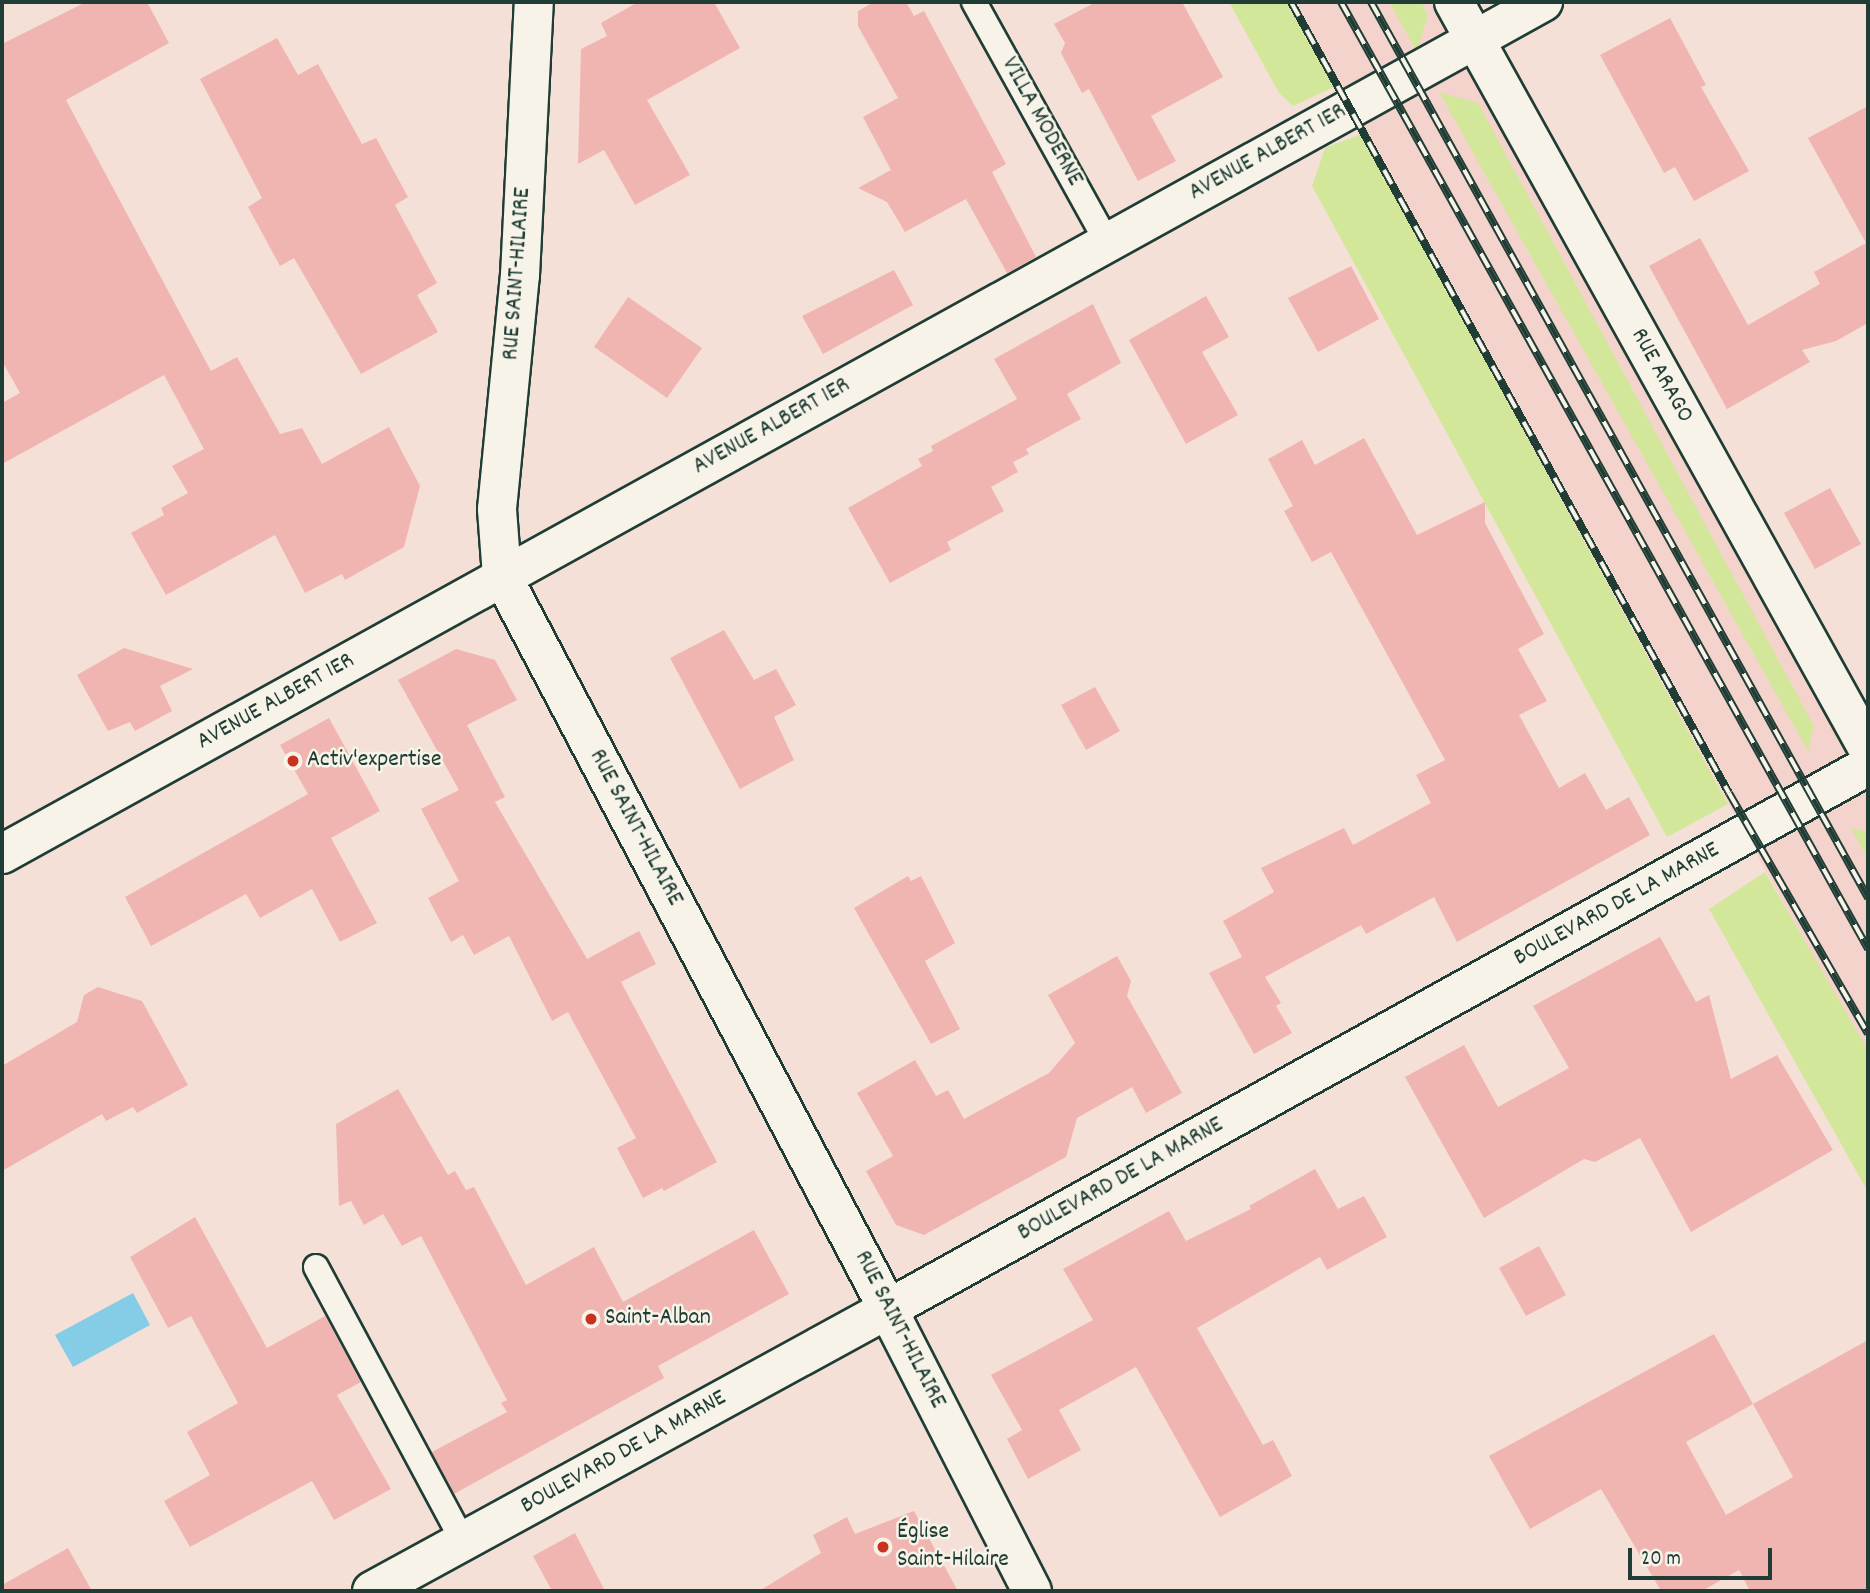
<!DOCTYPE html>
<meta charset="utf-8">
<style>
body{margin:0}
#map{position:relative;width:1870px;height:1593px;overflow:hidden;background:#f5e0d8;font-family:Dekko,sans-serif}
div>[style]{position:absolute}
.built>*{inset:0;background:#f4d3cc}
.green>*{inset:0;background:#d3e79b}
.water>*{inset:0;background:#85cce6}
.building>*{inset:0;background:#f1b5b1}
.roads{filter:drop-shadow(2px 0 #1f3d34) drop-shadow(-2px 0 #1f3d34) drop-shadow(0 2px #1f3d34) drop-shadow(0 -2px #1f3d34)}
.service>*{height:24px;margin:-12px;padding:0 12px;transform-origin:12px;border-radius:12px;background:#f7f3e8}
.minor>*{height:38px;margin:-19px;padding:0 19px;transform-origin:19px;border-radius:19px;background:#f7f3e8}
.tertiary>*{height:38px;margin:-19px;padding:0 19px;transform-origin:19px;border-radius:19px;background:#f7f3e8}
.rail>*{height:8px;margin-top:-4px;transform-origin:0;background:repeating-linear-gradient(90deg,#f7f3e8 0 16px,#1f3d34 0 32px);box-sizing:border-box;border-block:2px solid #1f3d34}
.dots>*{width:19px;height:19px;translate:-50% -50%;box-sizing:border-box;border:4px solid #f7f3e8;border-radius:50%}
span{translate:-50% -50%;white-space:nowrap;text-align:center;line-height:1.15;-webkit-text-stroke:5px #f7f3e8;paint-order:stroke}
.street-label{font-size:24px;color:#1f3d34}
.poi-label{font-size:24px;color:#1f3d34}
.left{translate:0 -50%;text-align:left}
.frame{position:absolute;inset:0;border:4px solid #1f3d34;pointer-events:none}
.scale{position:absolute;left:1628px;top:1548px;width:144px;height:32px;box-sizing:border-box;border:4px solid #1f3d34;border-top:0;padding-left:9px;font-size:21px;line-height:24px;white-space:nowrap;color:#1f3d34;-webkit-text-stroke:5px #f7f3e8;paint-order:stroke}
</style>
<div id="map">
<div class="built">
<div style="clip-path:polygon(1286px 2px,1437px 2px,1868px 783px,1868px 1056px)"></div>
</div>
<div class="green">
<div style="clip-path:polygon(1229px 2px,1287px 2px,1334px 87px,1293px 106px,1279px 93px)"></div>
<div style="clip-path:polygon(1389px 2px,1421px 2px,1428px 15px,1417px 52px)"></div>
<div style="clip-path:polygon(1439px 92px,1478px 103px,1814px 726px,1808px 751px)"></div>
<div style="clip-path:polygon(1361px 134px,1728px 804px,1667px 837px,1312px 186px,1325px 148px)"></div>
<div style="clip-path:polygon(1851px 828px,1868px 832px,1868px 859px)"></div>
<div style="clip-path:polygon(1765px 872px,1868px 1050px,1868px 1192px,1709px 909px)"></div>
</div>
<div class="water">
<div style="clip-path:polygon(133px 1293px,150px 1325px,73px 1367px,55px 1335px)"></div>
</div>
<div class="building">
<div style="clip-path:polygon(86px 2px,147px 2px,169px 43px,66px 100px,211px 371px,237px 357px,280px 434px,302px 428px,322px 464px,389px 427px,420px 486px,404px 547px,345px 580px,342px 574px,305px 593px,275px 535px,166px 595px,131px 533px,164px 515px,161px 508px,188px 493px,172px 466px,204px 449px,164px 375px,2px 464px,2px 403px,20px 393px,2px 361px,2px 44px)"></div>
<div style="clip-path:polygon(638px 2px,714px 2px,740px 48px,647px 100px,690px 175px,635px 205px,604px 150px,578px 164px,581px 49px,607px 36px,601px 23px)"></div>
<div style="clip-path:polygon(874px 2px,906px 2px,914px 16px,924px 11px,1006px 164px,992px 172px,1036px 257px,1007px 273px,966px 199px,905px 232px,887px 202px,858px 188px,891px 170px,863px 117px,898px 98px,858px 26px,858px 11px)"></div>
<div style="clip-path:polygon(1096px 2px,1182px 2px,1223px 77px,1151px 116px,1176px 161px,1138px 181px,1089px 89px,1082px 93px,1061px 53px,1065px 43px,1054px 24px)"></div>
<div style="clip-path:polygon(1670px 18px,1706px 85px,1701px 87px,1749px 171px,1694px 201px,1675px 167px,1664px 173px,1600px 55px)"></div>
<div style="clip-path:polygon(277px 38px,298px 75px,318px 64px,362px 144px,376px 138px,408px 197px,395px 205px,437px 283px,417px 295px,438px 332px,361px 374px,294px 258px,280px 266px,248px 207px,262px 198px,200px 79px)"></div>
<div style="clip-path:polygon(1868px 106px,1868px 323px,1836px 341px,1802px 350px,1810px 362px,1727px 409px,1649px 266px,1700px 238px,1748px 325px,1820px 284px,1814px 272px,1866px 243px,1808px 138px)"></div>
<div style="clip-path:polygon(1351px 266px,1379px 319px,1318px 352px,1288px 298px)"></div>
<div style="clip-path:polygon(894px 270px,913px 305px,823px 354px,802px 316px)"></div>
<div style="clip-path:polygon(1206px 296px,1229px 337px,1202px 352px,1238px 415px,1186px 444px,1129px 340px)"></div>
<div style="clip-path:polygon(628px 297px,702px 348px,667px 398px,594px 347px)"></div>
<div style="clip-path:polygon(1093px 304px,1121px 363px,1067px 394px,1081px 419px,1026px 449px,1029px 454px,1013px 462px,1018px 472px,991px 487px,1004px 511px,947px 542px,951px 550px,890px 583px,848px 508px,922px 466px,918px 459px,933px 451px,931px 446px,1017px 399px,994px 359px)"></div>
<div style="clip-path:polygon(1364px 438px,1417px 535px,1485px 502px,1485px 523px,1544px 634px,1518px 649px,1547px 701px,1519px 715px,1559px 788px,1585px 773px,1606px 810px,1629px 797px,1650px 835px,1457px 942px,1434px 897px,1366px 934px,1361px 925px,1265px 977px,1281px 1003px,1276px 1006px,1292px 1033px,1254px 1054px,1209px 973px,1242px 957px,1223px 921px,1274px 892px,1261px 868px,1344px 828px,1353px 845px,1431px 803px,1416px 775px,1445px 760px,1331px 552px,1312px 562px,1284px 511px,1293px 506px,1268px 459px,1302px 440px,1315px 465px)"></div>
<div style="clip-path:polygon(1830px 488px,1861px 544px,1815px 569px,1784px 513px)"></div>
<div style="clip-path:polygon(724px 630px,754px 680px,776px 669px,796px 705px,774px 717px,794px 760px,740px 789px,670px 658px)"></div>
<div style="clip-path:polygon(124px 648px,193px 669px,160px 686px,172px 711px,135px 731px,130px 722px,108px 731px,77px 675px)"></div>
<div style="clip-path:polygon(456px 649px,495px 660px,517px 700px,467px 725px,505px 797px,495px 802px,587px 959px,639px 931px,656px 964px,621px 982px,717px 1162px,664px 1191px,662px 1188px,643px 1198px,617px 1148px,636px 1138px,568px 1012px,552px 1021px,509px 936px,474px 955px,463px 935px,451px 942px,428px 898px,459px 881px,421px 809px,459px 790px,398px 680px)"></div>
<div style="clip-path:polygon(1095px 687px,1120px 731px,1086px 750px,1061px 705px)"></div>
<div style="clip-path:polygon(329px 718px,380px 811px,331px 838px,377px 923px,340px 942px,312px 889px,260px 918px,246px 894px,151px 946px,125px 897px,308px 794px,280px 745px)"></div>
<div style="clip-path:polygon(908px 876px,911px 881px,921px 876px,955px 943px,925px 961px,960px 1029px,931px 1044px,854px 908px)"></div>
<div style="clip-path:polygon(1660px 937px,1696px 1002px,1709px 995px,1731px 1079px,1777px 1055px,1833px 1150px,1691px 1232px,1640px 1138px,1595px 1162px,1584px 1159px,1484px 1218px,1405px 1077px,1464px 1045px,1498px 1107px,1569px 1068px,1533px 1006px)"></div>
<div style="clip-path:polygon(1117px 956px,1131px 981px,1127px 996px,1182px 1093px,1146px 1113px,1132px 1087px,1077px 1118px,1066px 1157px,924px 1235px,896px 1225px,866px 1171px,893px 1156px,857px 1093px,915px 1060px,936px 1096px,948px 1090px,964px 1119px,1049px 1073px,1075px 1043px,1048px 995px)"></div>
<div style="clip-path:polygon(98px 987px,142px 1001px,188px 1085px,137px 1113px,133px 1107px,106px 1121px,102px 1114px,2px 1171px,2px 1066px,77px 1022px,84px 995px)"></div>
<div style="clip-path:polygon(398px 1089px,448px 1175px,455px 1171px,466px 1190px,474px 1187px,526px 1285px,594px 1247px,623px 1302px,754px 1230px,789px 1294px,658px 1366px,664px 1378px,454px 1494px,432px 1452px,507px 1412px,501px 1403px,507px 1400px,421px 1236px,402px 1246px,383px 1214px,364px 1225px,351px 1201px,339px 1206px,336px 1124px)"></div>
<div style="clip-path:polygon(1315px 1169px,1338px 1209px,1364px 1196px,1387px 1237px,1327px 1270px,1320px 1257px,1197px 1328px,1263px 1445px,1273px 1440px,1292px 1476px,1220px 1517px,1136px 1367px,1059px 1410px,1081px 1450px,1028px 1479px,1007px 1439px,1022px 1430px,991px 1375px,1093px 1320px,1063px 1269px,1169px 1211px,1186px 1241px,1251px 1209px,1249px 1206px)"></div>
<div style="clip-path:polygon(195px 1217px,267px 1348px,325px 1316px,361px 1382px,337px 1395px,391px 1489px,334px 1520px,312px 1481px,190px 1547px,164px 1501px,210px 1475px,187px 1432px,238px 1403px,191px 1316px,168px 1328px,130px 1257px)"></div>
<div style="clip-path:polygon(1539px 1246px,1566px 1295px,1526px 1316px,1499px 1268px)"></div>
<div style="clip-path:polygon(evenodd,1714px 1334px,1753px 1404px,1868px 1340px,1868px 1591px,1750px 1591px,1739px 1570px,1702px 1591px,1661px 1591px,1601px 1489px,1530px 1529px,1489px 1456px,1714px 1334px,1753px 1404px,1793px 1477px,1726px 1515px,1686px 1442px,1753px 1404px)"></div>
<div style="clip-path:polygon(914px 1511px,958px 1591px,759px 1591px,821px 1553px,813px 1535px,847px 1517px,855px 1534px)"></div>
<div style="clip-path:polygon(575px 1533px,605px 1591px,552px 1591px,533px 1556px)"></div>
<div style="clip-path:polygon(68px 1548px,92px 1591px,2px 1591px,2px 1585px)"></div>
</div>
<div class="roads">
<div class="service">
<div style="left:974px;top:2px;width:274px;rotate:61deg"></div>
<div style="left:316px;top:1267px;width:311px;rotate:61.8deg"></div>
</div>
<div class="minor">
<div style="left:1454px;top:2px;width:854px;rotate:61deg"></div>
<div style="left:2px;top:854px;width:1761px;rotate:-28.94deg"></div>
<div style="left:372px;top:1591px;width:588px;rotate:-28.66deg"></div>
<div style="left:888px;top:1309px;width:828px;rotate:-117.77deg"></div>
<div style="left:502px;top:576px;width:67px;rotate:-94.3deg"></div>
<div style="left:497px;top:509px;width:235px;rotate:-84.4deg"></div>
<div style="left:520px;top:275px;width:273px;rotate:-87.1deg"></div>
</div>
<div class="tertiary">
<div style="left:1032px;top:1591px;width:317px;rotate:-117.1deg"></div>
<div style="left:888px;top:1309px;width:1120px;rotate:-28.99deg"></div>
</div>
</div>
<div class="rail">
<div style="left:1291px;top:2px;width:904px;rotate:61.03deg"></div>
<div style="left:1729px;top:793px;width:278px;rotate:60deg"></div>
<div style="left:1341px;top:2px;width:1084px;rotate:60.9deg"></div>
<div style="left:1371px;top:2px;width:1025px;rotate:60.98deg"></div>
</div>
<div class="dots">
<div style="left:293px;top:761px;background:#c8321e"></div>
<div style="left:591px;top:1319px;background:#c8321e"></div>
<div style="left:883px;top:1547px;background:#c8321e"></div>
</div>
<div class="street-label">
<span style="left:1041px;top:122px;rotate:61deg">VILLA MODERNE</span>
<span style="left:1268px;top:153px;rotate:-29deg">AVENUE ALBERT 1ER</span>
<span style="left:518px;top:274px;rotate:-86deg">RUE SAINT-HILAIRE</span>
<span style="left:1661px;top:376px;rotate:61deg">RUE ARAGO</span>
<span style="left:772px;top:427px;rotate:-29deg">AVENUE ALBERT 1ER</span>
<span style="left:276px;top:702px;rotate:-29deg">AVENUE ALBERT 1ER</span>
<span style="left:635px;top:828px;rotate:62deg">RUE SAINT-HILAIRE</span>
<span style="left:1617px;top:905px;rotate:-29deg">BOULEVARD DE LA MARNE</span>
<span style="left:1121px;top:1180px;rotate:-29deg">BOULEVARD DE LA MARNE</span>
<span style="left:899px;top:1330px;rotate:63deg">RUE SAINT-HILAIRE</span>
<span style="left:624px;top:1453px;rotate:-29deg">BOULEVARD DE LA MARNE</span>
</div>
<div class="poi-label">
<span class="left" style="left:307px;top:761px">Activ'expertise</span>
<span class="left" style="left:605px;top:1319px">Saint-Alban</span>
<span class="left" style="left:897px;top:1547px">Église<br>Saint-Hilaire</span>
</div>
<div class="frame"></div>
<div class="scale">20 m</div>
</div>
